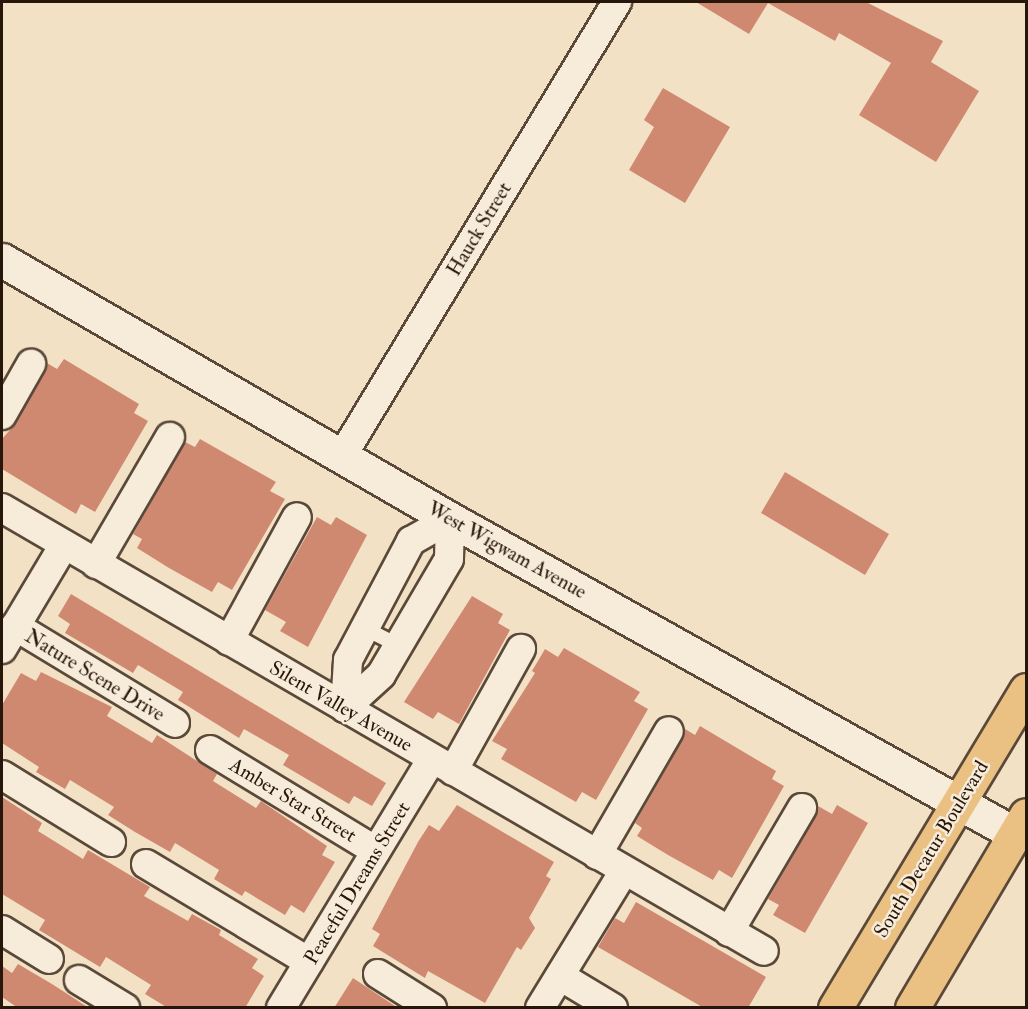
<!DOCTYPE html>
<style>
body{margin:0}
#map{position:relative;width:1028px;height:1009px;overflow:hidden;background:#f3e1c6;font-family:"IM FELL Double Pica",serif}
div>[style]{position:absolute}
.building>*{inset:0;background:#d08971}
.roads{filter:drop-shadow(2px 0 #5a4939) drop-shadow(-2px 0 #5a4939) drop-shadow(0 2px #5a4939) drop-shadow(0 -2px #5a4939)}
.service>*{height:14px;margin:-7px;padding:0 7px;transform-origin:7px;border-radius:7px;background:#f7ecda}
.minor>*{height:28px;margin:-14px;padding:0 14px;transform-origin:14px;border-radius:14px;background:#f7ecda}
.tertiary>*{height:33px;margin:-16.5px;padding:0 16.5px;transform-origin:16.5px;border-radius:16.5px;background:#f7ecda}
.primary>*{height:33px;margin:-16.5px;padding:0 16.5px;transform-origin:16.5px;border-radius:16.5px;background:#eac083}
span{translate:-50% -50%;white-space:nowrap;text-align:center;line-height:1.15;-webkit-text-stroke:5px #f7ecda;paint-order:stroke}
.street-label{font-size:20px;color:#27160a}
.frame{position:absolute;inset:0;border:3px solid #27160a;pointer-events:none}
</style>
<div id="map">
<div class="building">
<div style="clip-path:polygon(696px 2px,866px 2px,943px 41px,931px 62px,979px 91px,936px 162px,859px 115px,891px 63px,839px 33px,835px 41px,768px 3px,749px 34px)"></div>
<div style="clip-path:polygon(663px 88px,730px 127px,685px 203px,629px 170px,654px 127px,644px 120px)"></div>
<div style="clip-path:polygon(64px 359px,139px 404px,134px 413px,148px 421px,95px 512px,81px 504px,76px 514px,2px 469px,2px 439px,16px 423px,47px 363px,57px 369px)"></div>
<div style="clip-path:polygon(200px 439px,276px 482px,270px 491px,285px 499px,232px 590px,218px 582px,212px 592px,169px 568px,137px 548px,142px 539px,133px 534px,185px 442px,195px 447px)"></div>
<div style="clip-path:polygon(785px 472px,889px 534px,865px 575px,761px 513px)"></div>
<div style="clip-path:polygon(317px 517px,331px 525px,336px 517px,367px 535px,308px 647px,280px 631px,286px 622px,265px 610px)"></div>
<div style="clip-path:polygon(71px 594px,386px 783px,372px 806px,354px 796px,349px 804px,283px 765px,289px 755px,244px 729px,239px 738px,178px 700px,183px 692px,138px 665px,133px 673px,65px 633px,70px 624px,58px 616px)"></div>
<div style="clip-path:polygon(472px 596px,503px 614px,498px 623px,510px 630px,459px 724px,438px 712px,433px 719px,404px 702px)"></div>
<div style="clip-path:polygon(564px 648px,640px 692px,634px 701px,648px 709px,596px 800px,582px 792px,576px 802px,501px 759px,507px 749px,492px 741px,535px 673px,532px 671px,545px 649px,558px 657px)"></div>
<div style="clip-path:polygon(41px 672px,112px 707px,107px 716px,152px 743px,157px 735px,217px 774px,213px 781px,256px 808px,261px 801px,327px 846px,322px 855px,335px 862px,304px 913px,291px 905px,285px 915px,245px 891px,242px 896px,214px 879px,219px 870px,175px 843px,170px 852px,135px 832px,108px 815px,114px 807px,70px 780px,65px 789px,36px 772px,39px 767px,2px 743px,2px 705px,21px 673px,36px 681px)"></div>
<div style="clip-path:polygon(700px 726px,776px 771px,772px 779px,784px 786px,732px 878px,719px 870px,713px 880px,668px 855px,637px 836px,642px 828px,635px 823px,683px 739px,685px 729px,695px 735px)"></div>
<div style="clip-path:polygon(2px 797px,42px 823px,38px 831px,83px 859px,88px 850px,150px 887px,144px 896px,188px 921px,192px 914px,221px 930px,219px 935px,258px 959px,252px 968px,264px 976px,245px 1008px,168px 1008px,145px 994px,151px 985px,106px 957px,100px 967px,39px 930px,45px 920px,2px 894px)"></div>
<div style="clip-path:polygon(457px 805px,554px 862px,546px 876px,551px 879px,529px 918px,535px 928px,521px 950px,517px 947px,485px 1003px,428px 971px,425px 978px,373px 946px,380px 934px,372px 929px,418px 842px,429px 825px,439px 831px)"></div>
<div style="clip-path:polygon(837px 805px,868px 823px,805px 933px,773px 915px,779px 905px,768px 899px,816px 816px,818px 806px,832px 814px)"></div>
<div style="clip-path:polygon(636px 902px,766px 977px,748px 1008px,704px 1008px,598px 947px,615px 918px,624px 923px)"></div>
<div style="clip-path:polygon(18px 964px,52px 984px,89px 1008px,18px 1008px,2px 997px,2px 966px,12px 973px)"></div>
<div style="clip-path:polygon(353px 978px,398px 1008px,334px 1008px)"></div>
</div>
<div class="roads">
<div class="service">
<div style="left:364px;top:628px;width:37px;rotate:27deg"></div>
</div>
<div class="minor">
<div style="left:2px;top:415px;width:59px;rotate:-60.4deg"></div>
<div style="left:342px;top:456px;width:531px;rotate:-58.8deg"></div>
<div style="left:2px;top:508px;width:881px;rotate:30.17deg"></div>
<div style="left:96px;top:564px;width:147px;rotate:-59.8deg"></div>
<div style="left:15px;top:626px;width:187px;rotate:31.2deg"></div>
<div style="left:229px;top:641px;width:141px;rotate:-61.3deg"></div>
<div style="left:2px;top:649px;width:121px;rotate:-59.2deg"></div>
<div style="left:345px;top:708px;width:48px;rotate:-86.4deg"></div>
<div style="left:348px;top:660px;width:135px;rotate:-62.1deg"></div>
<div style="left:411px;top:541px;width:45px;rotate:-29.4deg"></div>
<div style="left:345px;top:708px;width:49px;rotate:-42.5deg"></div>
<div style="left:381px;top:675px;width:134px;rotate:-59.6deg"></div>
<div style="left:449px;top:559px;width:40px;rotate:-88.6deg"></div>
<div style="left:210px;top:750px;width:194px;rotate:31.3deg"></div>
<div style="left:453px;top:771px;width:140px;rotate:-60.9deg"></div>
<div style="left:2px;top:775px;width:128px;rotate:31.6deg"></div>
<div style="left:597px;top:855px;width:143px;rotate:-59.9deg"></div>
<div style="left:146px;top:864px;width:190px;rotate:31deg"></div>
<div style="left:2px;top:930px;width:55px;rotate:31.7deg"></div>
<div style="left:729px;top:932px;width:144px;rotate:-59.5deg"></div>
<div style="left:378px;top:974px;width:64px;rotate:32.2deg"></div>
<div style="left:560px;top:976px;width:62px;rotate:31.1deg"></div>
<div style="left:79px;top:980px;width:54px;rotate:31.3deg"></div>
<div style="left:281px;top:1008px;width:291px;rotate:-58.8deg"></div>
<div style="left:540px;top:1008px;width:161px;rotate:-58.5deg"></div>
</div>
<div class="tertiary">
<div style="left:2px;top:260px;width:517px;rotate:30.03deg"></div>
<div style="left:450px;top:519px;width:647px;rotate:29.14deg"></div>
</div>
<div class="primary">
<div style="left:835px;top:1008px;width:371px;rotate:-59deg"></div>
<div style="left:912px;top:1008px;width:224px;rotate:-59.4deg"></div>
</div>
</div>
<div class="street-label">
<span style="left:479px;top:229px;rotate:-59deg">Hauck Street</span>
<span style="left:507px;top:550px;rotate:29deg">West Wigwam Avenue</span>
<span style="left:95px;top:675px;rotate:31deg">Nature Scene Drive</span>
<span style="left:341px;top:706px;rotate:30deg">Silent Valley Avenue</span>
<span style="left:293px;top:800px;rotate:31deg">Amber Star Street</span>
<span style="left:931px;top:849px;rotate:-59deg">South Decatur Boulevard</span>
<span style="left:357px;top:883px;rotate:-59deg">Peaceful Dreams Street</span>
</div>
<div class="frame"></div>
</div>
